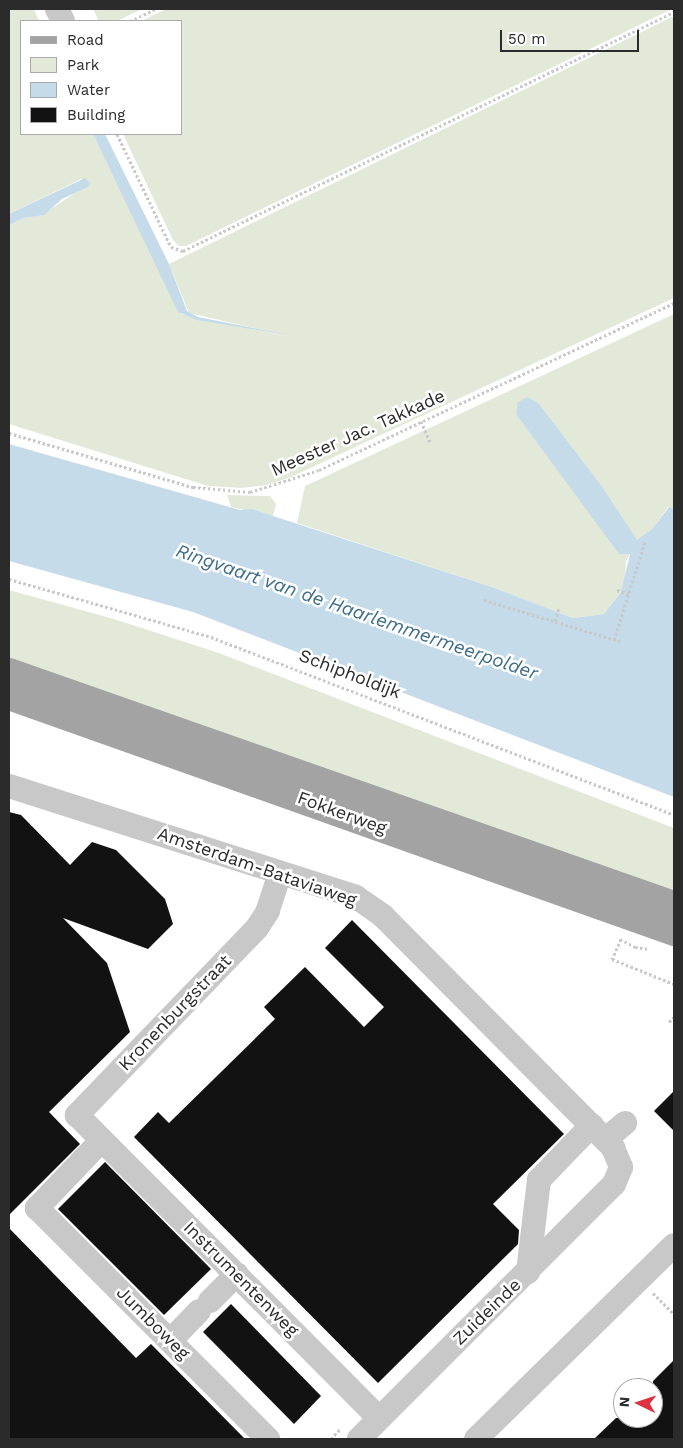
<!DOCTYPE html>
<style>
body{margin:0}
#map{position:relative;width:683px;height:1448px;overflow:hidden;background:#fff;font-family:"Work Sans",sans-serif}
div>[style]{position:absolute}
.green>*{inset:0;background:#e2e9d9}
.water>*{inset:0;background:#c5dbe9}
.building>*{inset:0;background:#121212}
.path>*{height:3px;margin-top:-1.5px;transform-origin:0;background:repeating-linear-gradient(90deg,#c8c8c8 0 2.5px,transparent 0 5px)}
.minor>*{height:24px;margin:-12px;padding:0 12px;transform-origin:12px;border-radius:12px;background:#c8c8c8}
.major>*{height:28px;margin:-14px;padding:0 14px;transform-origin:14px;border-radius:14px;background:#a3a3a3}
span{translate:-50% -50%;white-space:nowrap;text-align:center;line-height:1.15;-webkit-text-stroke:5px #fff;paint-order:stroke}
.street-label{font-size:18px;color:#2b2b2b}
.water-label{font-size:19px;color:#3e6d89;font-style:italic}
.frame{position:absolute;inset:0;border:10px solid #2b2b2b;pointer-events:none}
.legend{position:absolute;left:20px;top:20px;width:162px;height:115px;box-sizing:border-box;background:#fff;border:1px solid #aaa;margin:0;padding:6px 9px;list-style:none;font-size:15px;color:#2b2b2b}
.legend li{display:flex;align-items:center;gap:10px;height:25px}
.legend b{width:25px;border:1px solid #aaa}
.north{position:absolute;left:613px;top:1378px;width:50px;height:50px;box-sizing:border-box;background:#fff;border:1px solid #aaa;border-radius:50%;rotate:274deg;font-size:14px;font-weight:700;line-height:20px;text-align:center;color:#2b2b2b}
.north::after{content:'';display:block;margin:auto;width:18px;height:22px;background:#dd3341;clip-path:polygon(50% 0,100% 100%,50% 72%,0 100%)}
.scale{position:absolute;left:500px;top:30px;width:139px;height:22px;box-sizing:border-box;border:2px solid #2b2b2b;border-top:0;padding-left:6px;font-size:15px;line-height:18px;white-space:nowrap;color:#2b2b2b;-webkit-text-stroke:4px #fff;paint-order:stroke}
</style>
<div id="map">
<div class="green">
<div style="clip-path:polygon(9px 9px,34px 9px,39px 21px,21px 21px,21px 134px,93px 134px,181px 314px,292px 337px,189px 313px,169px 264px,674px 16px,674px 298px,291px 477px,267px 485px,242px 488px,208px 486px,9px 424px,9px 225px,24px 218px,42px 215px,90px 183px,81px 179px,9px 214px)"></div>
<div style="clip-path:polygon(93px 9px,142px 9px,117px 21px,99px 21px)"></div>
<div style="clip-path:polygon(166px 9px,672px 9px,186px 246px,179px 246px,173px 240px,123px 134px,181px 134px,181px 21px,141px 21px)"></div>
<div style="clip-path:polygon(674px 314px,674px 509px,668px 507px,652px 529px,637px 541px,626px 561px,625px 581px,621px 592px,604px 614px,573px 618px,492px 587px,297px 523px,305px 486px)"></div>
<div style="clip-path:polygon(227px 495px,270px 496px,276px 504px,273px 516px,231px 507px)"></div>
<div style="clip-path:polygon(9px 590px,114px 619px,216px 652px,674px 828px,674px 893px,9px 658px)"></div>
</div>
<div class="water">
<div style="clip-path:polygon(93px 134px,105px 134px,169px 264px,187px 311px,198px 317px,293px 336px,197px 320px,178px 312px)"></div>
<div style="clip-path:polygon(85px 178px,90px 183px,88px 187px,62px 199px,44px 215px,24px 218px,9px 225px,9px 214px)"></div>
<div style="clip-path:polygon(528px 397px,539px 404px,603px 488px,637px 540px,652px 529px,669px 507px,674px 509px,674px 797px,193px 612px,9px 561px,9px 444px,240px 510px,252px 509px,273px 516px,492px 587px,573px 618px,604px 614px,621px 592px,630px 554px,619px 554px,516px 414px,518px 402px)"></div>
</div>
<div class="building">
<div style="clip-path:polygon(9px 812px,21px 815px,70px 865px,92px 842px,116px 850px,165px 899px,173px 924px,148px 949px,63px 918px,107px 963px,130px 1032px,49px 1112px,80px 1144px,9px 1215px)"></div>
<div style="clip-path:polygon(352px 920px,564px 1134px,493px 1204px,519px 1230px,518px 1244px,378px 1383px,134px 1137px,158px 1112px,169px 1123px,275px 1019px,264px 1007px,305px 967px,364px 1027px,384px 1007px,325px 948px)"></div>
<div style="clip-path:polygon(674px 1091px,674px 1131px,654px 1111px)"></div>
<div style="clip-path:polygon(105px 1162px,211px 1269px,164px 1315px,58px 1209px)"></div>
<div style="clip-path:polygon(9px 1228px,136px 1358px,151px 1344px,245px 1439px,9px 1439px)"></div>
<div style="clip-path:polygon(231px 1304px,321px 1396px,294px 1424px,203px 1332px)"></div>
<div style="clip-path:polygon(674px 1360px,674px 1439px,594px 1439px,616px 1418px,653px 1418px,653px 1381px)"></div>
</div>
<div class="path">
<div style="left:130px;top:21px;width:29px;rotate:-25deg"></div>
<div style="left:117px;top:134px;width:125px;rotate:64.5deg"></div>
<div style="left:171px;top:247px;width:13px;rotate:18deg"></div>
<div style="left:183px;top:251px;width:546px;rotate:-25.96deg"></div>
<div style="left:421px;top:421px;width:23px;rotate:67deg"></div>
<div style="left:9px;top:433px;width:192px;rotate:16.4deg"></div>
<div style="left:193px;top:487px;width:57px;rotate:5deg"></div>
<div style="left:250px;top:492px;width:72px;rotate:-17.7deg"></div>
<div style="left:319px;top:470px;width:392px;rotate:-25.2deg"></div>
<div style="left:9px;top:579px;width:210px;rotate:16deg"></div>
<div style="left:211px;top:637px;width:496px;rotate:21deg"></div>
<div style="left:617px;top:590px;width:13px;rotate:18deg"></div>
<div style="left:484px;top:600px;width:144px;rotate:16.9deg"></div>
<div style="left:555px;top:621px;width:13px;rotate:-72deg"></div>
<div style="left:614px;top:640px;width:103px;rotate:-72.4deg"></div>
<div style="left:620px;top:939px;width:17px;rotate:28deg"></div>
<div style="left:635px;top:947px;width:14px;rotate:8deg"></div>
<div style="left:621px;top:939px;width:22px;rotate:114deg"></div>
<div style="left:612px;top:959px;width:67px;rotate:22deg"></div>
<div style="left:669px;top:1022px;width:7px;rotate:-45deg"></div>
<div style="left:653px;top:1293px;width:30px;rotate:45deg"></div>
<div style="left:331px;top:1439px;width:13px;rotate:-48deg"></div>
</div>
<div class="minor">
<div style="left:57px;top:9px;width:13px;rotate:63deg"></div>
<div style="left:9px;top:786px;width:364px;rotate:17.7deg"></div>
<div style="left:356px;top:897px;width:33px;rotate:35deg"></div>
<div style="left:383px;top:916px;width:327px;rotate:45.2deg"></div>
<div style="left:613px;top:1148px;width:21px;rotate:67deg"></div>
<div style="left:621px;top:1167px;width:18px;rotate:112deg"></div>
<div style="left:614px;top:1184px;width:361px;rotate:135deg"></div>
<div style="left:280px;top:873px;width:40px;rotate:108deg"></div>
<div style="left:268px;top:911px;width:20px;rotate:123deg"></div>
<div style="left:257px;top:928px;width:260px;rotate:133.9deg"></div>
<div style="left:77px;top:1115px;width:428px;rotate:45.1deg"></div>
<div style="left:606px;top:1139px;width:25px;rotate:-40deg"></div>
<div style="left:101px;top:1141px;width:93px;rotate:133.7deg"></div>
<div style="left:37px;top:1208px;width:327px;rotate:45deg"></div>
<div style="left:528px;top:1272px;width:93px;rotate:-83.2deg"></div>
<div style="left:539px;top:1180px;width:76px;rotate:-46.1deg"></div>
<div style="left:210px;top:1301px;width:38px;rotate:-45deg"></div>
<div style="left:171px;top:1340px;width:40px;rotate:-46deg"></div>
<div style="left:476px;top:1439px;width:277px;rotate:-44.4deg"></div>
</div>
<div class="major">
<div style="left:9px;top:672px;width:705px;rotate:19.31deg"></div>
<div style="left:9px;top:696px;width:706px;rotate:19.54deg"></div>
</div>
<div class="street-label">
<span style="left:358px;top:433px;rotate:-24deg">Meester Jac. Takkade</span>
<span style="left:350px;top:674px;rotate:21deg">Schipholdijk</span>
<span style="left:342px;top:813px;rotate:20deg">Fokkerweg</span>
<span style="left:257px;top:867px;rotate:19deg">Amsterdam-Bataviaweg</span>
<span style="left:175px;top:1013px;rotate:-46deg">Kronenburgstraat</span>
<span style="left:241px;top:1279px;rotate:45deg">Instrumentenweg</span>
<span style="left:487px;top:1312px;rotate:-44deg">Zuideinde</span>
<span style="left:153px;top:1323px;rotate:45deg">Jumboweg</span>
</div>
<div class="water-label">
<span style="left:357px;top:612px;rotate:19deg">Ringvaart van de Haarlemmermeerpolder</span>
</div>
<div class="frame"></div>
<ul class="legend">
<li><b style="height:6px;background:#a3a3a3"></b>Road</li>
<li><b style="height:14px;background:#e2e9d9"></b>Park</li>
<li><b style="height:14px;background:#c5dbe9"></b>Water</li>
<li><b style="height:14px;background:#121212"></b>Building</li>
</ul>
<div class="north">N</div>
<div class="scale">50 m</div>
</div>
